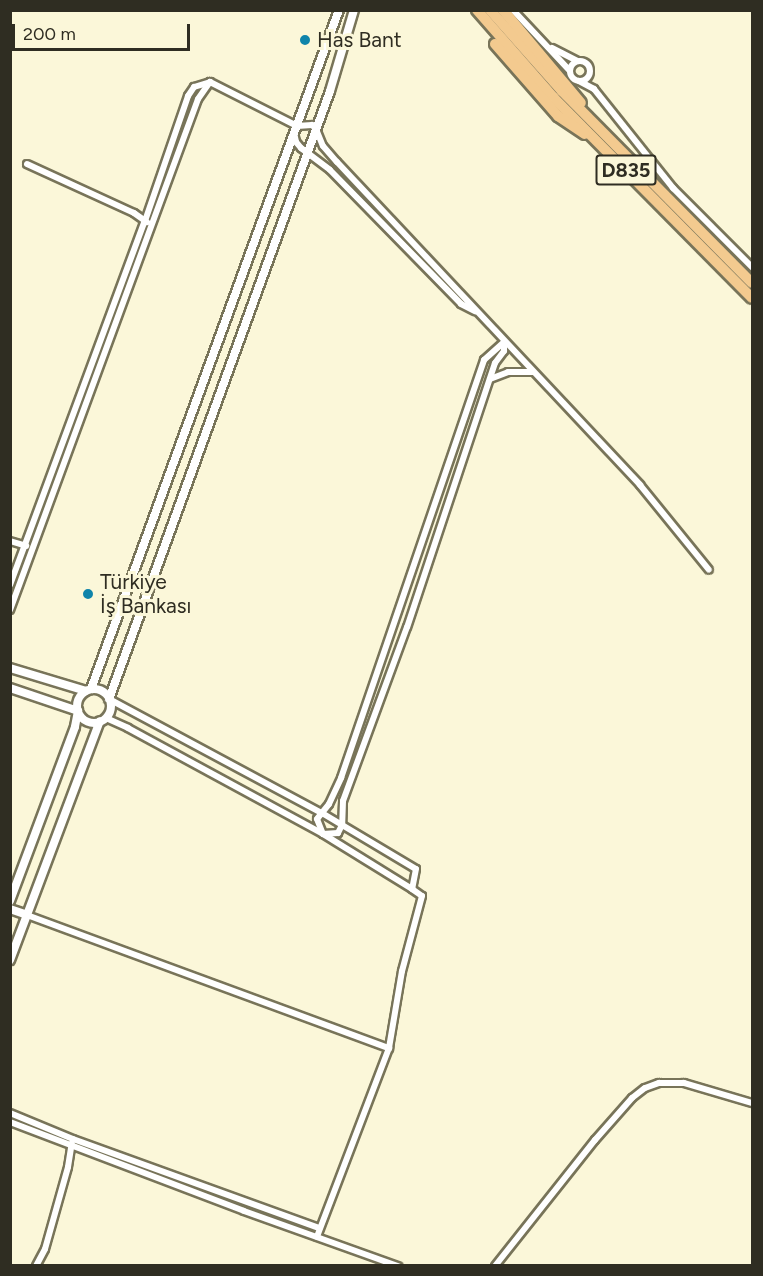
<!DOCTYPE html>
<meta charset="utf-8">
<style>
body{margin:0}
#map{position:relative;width:763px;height:1276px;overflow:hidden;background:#fbf7d9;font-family:Figtree,sans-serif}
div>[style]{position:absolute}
.roads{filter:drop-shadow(2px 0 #787459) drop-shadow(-2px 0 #787459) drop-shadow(0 2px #787459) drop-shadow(0 -2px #787459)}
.minor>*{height:6px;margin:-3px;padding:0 3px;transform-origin:3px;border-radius:3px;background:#fff}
.minor>.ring{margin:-3px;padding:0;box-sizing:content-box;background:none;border:6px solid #fff;border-radius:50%}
.tertiary>*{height:8px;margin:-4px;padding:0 4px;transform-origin:4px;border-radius:4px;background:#fff}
.tertiary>.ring{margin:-4px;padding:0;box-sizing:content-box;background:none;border:8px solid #fff;border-radius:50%}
.trunk>*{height:10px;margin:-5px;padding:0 5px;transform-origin:5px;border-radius:5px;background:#f3ca8f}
.dots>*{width:16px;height:16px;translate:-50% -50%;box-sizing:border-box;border:3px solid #fbf7d9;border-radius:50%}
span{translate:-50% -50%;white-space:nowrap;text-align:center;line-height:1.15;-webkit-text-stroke:6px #fbf7d9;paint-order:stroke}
.shield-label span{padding:2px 4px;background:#fbf7d9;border:2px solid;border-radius:4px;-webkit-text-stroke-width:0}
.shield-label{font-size:20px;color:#2f2d22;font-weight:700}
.poi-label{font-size:21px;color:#2f2d22}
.left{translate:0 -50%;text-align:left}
.frame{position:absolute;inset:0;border:12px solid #2f2d22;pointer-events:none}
.scale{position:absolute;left:12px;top:24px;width:178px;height:27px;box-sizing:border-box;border:3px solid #2f2d22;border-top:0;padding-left:8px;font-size:18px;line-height:21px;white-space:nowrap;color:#2f2d22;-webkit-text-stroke:4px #fbf7d9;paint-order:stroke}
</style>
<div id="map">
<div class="roads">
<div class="minor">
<div style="left:513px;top:10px;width:83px;rotate:46.9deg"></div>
<div style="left:552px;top:48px;width:28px;rotate:27deg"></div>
<div class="ring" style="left:570px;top:61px;width:14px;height:14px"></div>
<div style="left:579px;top:81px;width:17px;rotate:28deg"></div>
<div style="left:594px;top:89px;width:127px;rotate:51.4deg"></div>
<div style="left:673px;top:188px;width:112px;rotate:45deg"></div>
<div style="left:294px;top:133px;width:9px;rotate:77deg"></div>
<div style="left:296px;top:142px;width:8px;rotate:50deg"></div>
<div style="left:301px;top:148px;width:36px;rotate:37deg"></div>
<div style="left:330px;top:170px;width:187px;rotate:45.6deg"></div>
<div style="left:461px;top:304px;width:16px;rotate:27deg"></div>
<div style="left:27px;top:164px;width:118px;rotate:24.6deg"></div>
<div style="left:134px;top:213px;width:16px;rotate:35deg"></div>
<div style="left:504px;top:342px;width:9px;rotate:90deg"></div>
<div style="left:504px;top:351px;width:15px;rotate:127deg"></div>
<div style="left:495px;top:363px;width:278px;rotate:108.4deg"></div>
<div style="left:407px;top:627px;width:185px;rotate:110.2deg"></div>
<div style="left:343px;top:801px;width:24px;rotate:92deg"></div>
<div style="left:342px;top:825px;width:9px;rotate:117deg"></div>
<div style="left:338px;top:833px;width:15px;rotate:176deg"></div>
<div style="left:323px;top:834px;width:16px;rotate:-112deg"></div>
<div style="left:317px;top:819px;width:19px;rotate:-51deg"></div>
<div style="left:329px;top:804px;width:29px;rotate:-65deg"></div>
<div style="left:341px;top:778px;width:442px;rotate:-71.1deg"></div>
<div style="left:484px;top:360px;width:27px;rotate:-42deg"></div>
<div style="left:490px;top:379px;width:19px;rotate:-21deg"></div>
<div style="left:508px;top:372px;width:25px"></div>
<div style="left:10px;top:541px;width:17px;rotate:17deg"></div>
<div style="left:10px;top:585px;width:388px;rotate:-69.7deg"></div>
<div style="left:145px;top:221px;width:132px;rotate:-71deg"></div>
<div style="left:188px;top:96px;width:11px;rotate:-56deg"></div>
<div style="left:194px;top:87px;width:17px;rotate:-17deg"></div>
<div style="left:210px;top:82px;width:97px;rotate:26.8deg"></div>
<div style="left:297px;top:126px;width:15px;rotate:-4deg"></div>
<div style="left:312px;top:125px;width:6px;rotate:45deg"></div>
<div style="left:316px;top:129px;width:18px;rotate:68deg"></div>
<div style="left:323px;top:146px;width:21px;rotate:49deg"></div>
<div style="left:337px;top:162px;width:443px;rotate:46.8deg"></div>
<div style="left:640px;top:485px;width:109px;rotate:50.9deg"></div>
<div style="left:10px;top:610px;width:544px;rotate:-69.8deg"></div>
<div style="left:198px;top:99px;width:21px;rotate:-55deg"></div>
<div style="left:109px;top:699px;width:242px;rotate:28.2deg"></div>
<div style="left:322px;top:813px;width:109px;rotate:30.8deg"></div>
<div style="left:416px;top:869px;width:20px;rotate:101deg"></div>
<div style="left:412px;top:889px;width:12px;rotate:35deg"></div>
<div style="left:422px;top:896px;width:78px;rotate:104.9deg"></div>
<div style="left:402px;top:971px;width:78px;rotate:99.6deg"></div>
<div style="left:389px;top:1048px;width:202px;rotate:110.9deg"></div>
<div style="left:106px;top:718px;width:24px;rotate:24deg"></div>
<div style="left:128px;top:728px;width:222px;rotate:28.5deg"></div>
<div style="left:323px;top:834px;width:105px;rotate:31.7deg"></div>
<div style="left:27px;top:915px;width:386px;rotate:20.2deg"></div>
<div style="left:10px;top:1113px;width:68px;rotate:22.4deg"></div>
<div style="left:73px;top:1139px;width:262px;rotate:19.9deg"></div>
<div style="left:10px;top:1122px;width:250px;rotate:20.8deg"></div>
<div style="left:244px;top:1211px;width:164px;rotate:19.7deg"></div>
<div style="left:36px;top:1266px;width:19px;rotate:-62deg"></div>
<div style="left:45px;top:1249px;width:85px;rotate:-74.3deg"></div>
<div style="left:68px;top:1167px;width:24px;rotate:-81deg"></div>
<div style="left:495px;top:1266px;width:161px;rotate:-51.6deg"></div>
<div style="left:595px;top:1140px;width:56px;rotate:-48.6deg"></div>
<div style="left:632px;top:1098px;width:16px;rotate:-38deg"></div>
<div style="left:645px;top:1088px;width:15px;rotate:-20deg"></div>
<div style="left:659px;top:1083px;width:25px"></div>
<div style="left:684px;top:1083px;width:71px;rotate:16.4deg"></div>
</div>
<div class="tertiary">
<div style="left:10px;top:668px;width:79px;rotate:16.8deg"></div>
<div style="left:10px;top:688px;width:72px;rotate:18.7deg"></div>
<div style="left:78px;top:711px;width:16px;rotate:101deg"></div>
<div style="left:75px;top:727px;width:186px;rotate:110.5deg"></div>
<div style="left:91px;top:689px;width:723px;rotate:-69.94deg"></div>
<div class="ring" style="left:77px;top:689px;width:26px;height:26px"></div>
<div style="left:109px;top:699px;width:647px;rotate:-70.02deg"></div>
<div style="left:330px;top:91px;width:84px;rotate:-73.5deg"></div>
<div style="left:10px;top:909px;width:18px;rotate:19deg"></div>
<div style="left:10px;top:960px;width:255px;rotate:-69.4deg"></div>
</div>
<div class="trunk">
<div style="left:477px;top:10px;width:117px;rotate:48.8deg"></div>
<div style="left:554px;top:98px;width:281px;rotate:45.3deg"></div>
<div style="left:490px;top:10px;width:108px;rotate:48.4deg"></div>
<div style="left:562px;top:91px;width:270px;rotate:45.3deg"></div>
<div style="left:503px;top:10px;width:121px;rotate:50deg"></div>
<div style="left:495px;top:44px;width:96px;rotate:48.8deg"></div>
<div style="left:558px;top:116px;width:32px;rotate:34deg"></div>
</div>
</div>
<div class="dots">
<div style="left:305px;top:40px;background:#0f84aa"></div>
<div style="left:88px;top:594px;background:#0f84aa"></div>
</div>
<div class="shield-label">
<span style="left:626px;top:170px">D835</span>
</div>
<div class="poi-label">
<span class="left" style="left:317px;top:40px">Has Bant</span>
<span class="left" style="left:100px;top:594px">Türkiye<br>İş Bankası</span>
</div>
<div class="frame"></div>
<div class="scale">200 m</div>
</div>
